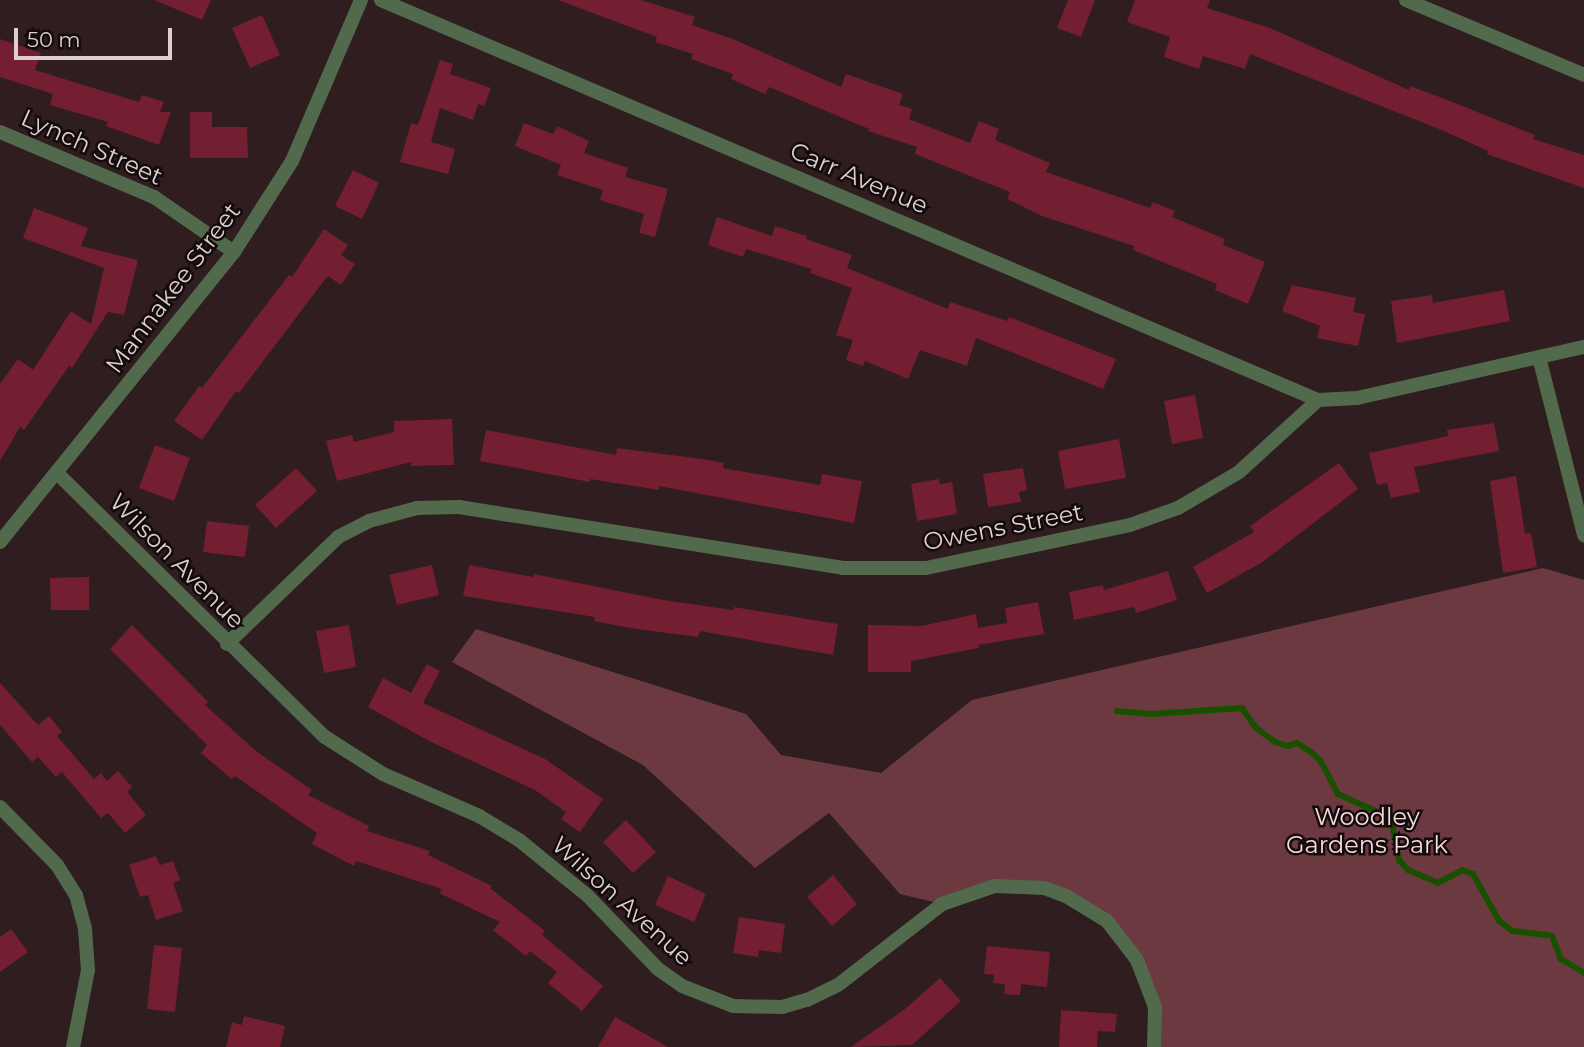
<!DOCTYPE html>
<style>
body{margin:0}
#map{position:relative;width:1584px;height:1047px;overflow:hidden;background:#2f1d1f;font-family:Montserrat,sans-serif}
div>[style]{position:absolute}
.green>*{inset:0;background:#6d3941}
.stream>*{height:6px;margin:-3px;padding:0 3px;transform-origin:3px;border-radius:3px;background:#195000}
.building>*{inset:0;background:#741e32}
.minor>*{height:14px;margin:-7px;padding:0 7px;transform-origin:7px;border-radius:7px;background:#526a4c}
.tertiary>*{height:14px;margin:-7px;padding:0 7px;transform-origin:7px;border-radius:7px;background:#526a4c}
span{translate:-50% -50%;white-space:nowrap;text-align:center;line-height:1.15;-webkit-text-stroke:5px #120a0b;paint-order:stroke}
.street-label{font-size:24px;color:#dccfd0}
.park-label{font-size:24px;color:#f5dadc}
.scale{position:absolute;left:14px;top:28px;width:158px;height:32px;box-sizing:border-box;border:4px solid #dccfd0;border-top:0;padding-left:9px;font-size:21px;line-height:24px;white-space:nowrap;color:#dccfd0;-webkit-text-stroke:5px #120a0b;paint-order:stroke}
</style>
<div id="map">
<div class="green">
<div style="clip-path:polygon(1543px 568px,1584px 580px,1584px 1047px,1154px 1047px,1155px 1007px,1107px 921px,1066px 896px,995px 886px,942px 904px,900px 894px,829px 813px,755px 868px,643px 765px,452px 662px,476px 629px,746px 714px,781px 755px,881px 773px,972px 700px)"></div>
</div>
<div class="stream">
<div style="left:1117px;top:711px;width:34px;rotate:5deg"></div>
<div style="left:1151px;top:714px;width:91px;rotate:-3.8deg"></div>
<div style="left:1242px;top:708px;width:24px;rotate:55deg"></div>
<div style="left:1256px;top:728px;width:24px;rotate:36deg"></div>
<div style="left:1275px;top:742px;width:14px;rotate:17deg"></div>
<div style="left:1288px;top:746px;width:9px;rotate:-18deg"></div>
<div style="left:1297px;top:743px;width:17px;rotate:33deg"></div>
<div style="left:1311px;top:752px;width:12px;rotate:42deg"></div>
<div style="left:1320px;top:760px;width:38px;rotate:62deg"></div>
<div style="left:1338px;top:794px;width:58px;rotate:24.4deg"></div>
<div style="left:1391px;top:818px;width:43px;rotate:79.2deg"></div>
<div style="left:1399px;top:860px;width:13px;rotate:48deg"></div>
<div style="left:1408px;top:870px;width:33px;rotate:23deg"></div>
<div style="left:1438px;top:883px;width:27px;rotate:-28deg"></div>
<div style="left:1462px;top:870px;width:12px;rotate:20deg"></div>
<div style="left:1473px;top:874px;width:54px;rotate:61deg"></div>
<div style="left:1499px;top:921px;width:17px;rotate:36deg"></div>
<div style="left:1513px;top:931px;width:39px;rotate:7deg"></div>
<div style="left:1552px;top:936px;width:25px;rotate:69deg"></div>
<div style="left:1561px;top:959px;width:27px;rotate:31deg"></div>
</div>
<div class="building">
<div style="clip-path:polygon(154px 0,211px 0,202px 20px)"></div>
<div style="clip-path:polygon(558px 0,641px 0,695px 17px,692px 25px,735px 40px,841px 87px,846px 74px,903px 94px,899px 105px,912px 109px,909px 119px,970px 143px,979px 121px,999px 129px,995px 140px,1050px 163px,1046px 172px,1150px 208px,1153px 202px,1175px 211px,1172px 217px,1225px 239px,1223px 245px,1265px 262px,1248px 304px,1215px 290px,1217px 284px,1133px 250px,1134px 246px,1042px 216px,1007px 199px,1010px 192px,915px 154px,917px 147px,868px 131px,869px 129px,769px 87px,765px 94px,731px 79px,733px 74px,691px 59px,693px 54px,655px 42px,657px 37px)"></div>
<div style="clip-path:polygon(1068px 0,1095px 0,1081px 37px,1057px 28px)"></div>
<div style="clip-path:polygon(1135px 0,1210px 0,1207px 8px,1270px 28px,1409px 90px,1410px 86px,1445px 99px,1535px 135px,1533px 139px,1584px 155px,1584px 188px,1487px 154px,1488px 151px,1444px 131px,1250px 54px,1245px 69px,1203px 56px,1199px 69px,1164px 57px,1170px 37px,1127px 22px)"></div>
<div style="clip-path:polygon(262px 15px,280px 55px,250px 68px,232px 28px)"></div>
<div style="clip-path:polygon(0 39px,41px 53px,35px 70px,139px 102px,142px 95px,164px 102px,160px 112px,171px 112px,159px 145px,106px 126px,108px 122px,50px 105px,53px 94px,0 77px)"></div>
<div style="clip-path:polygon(440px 60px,453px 64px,450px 74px,491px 88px,484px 106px,478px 104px,473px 120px,440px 108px,431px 142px,455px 149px,448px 174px,400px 162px,411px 123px,418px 125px)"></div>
<div style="clip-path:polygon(190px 112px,212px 112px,212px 127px,247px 127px,248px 158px,190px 158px)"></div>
<div style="clip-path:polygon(524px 123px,553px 134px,557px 126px,589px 141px,584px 153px,628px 168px,625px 177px,668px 189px,655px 237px,639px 233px,644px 214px,600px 200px,603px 190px,557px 175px,561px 165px,515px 146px)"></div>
<div style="clip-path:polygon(353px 170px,379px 183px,362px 219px,335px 206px)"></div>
<div style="clip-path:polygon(34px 208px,88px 228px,81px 246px,138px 260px,124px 315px,108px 312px,72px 368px,69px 366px,24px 430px,20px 427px,0 461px,0 384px,18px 359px,33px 370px,71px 311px,91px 324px,104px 268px,23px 238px)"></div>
<div style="clip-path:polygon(717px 217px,772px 236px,775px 226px,807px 236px,806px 239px,852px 255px,847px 268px,948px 309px,950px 302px,1007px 321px,1009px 317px,1116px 359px,1103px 389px,976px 338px,967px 366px,920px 350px,908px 379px,865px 361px,863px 366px,846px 360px,853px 340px,836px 335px,852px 288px,810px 273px,812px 269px,746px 249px,743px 257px,708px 245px)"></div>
<div style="clip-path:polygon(324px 229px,348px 245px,341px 255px,355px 264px,341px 285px,328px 276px,323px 282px,239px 393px,236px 391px,202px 440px,174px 421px,199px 386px,202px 388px,289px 275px,292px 277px)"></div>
<div style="clip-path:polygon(1292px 285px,1356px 298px,1353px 312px,1365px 314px,1358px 346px,1317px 338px,1320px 326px,1282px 311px)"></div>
<div style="clip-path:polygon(1504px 290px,1510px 321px,1397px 343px,1391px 301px,1432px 295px,1433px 303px)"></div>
<div style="clip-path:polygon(1195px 395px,1203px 438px,1172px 444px,1164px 401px)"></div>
<div style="clip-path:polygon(452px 419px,454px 465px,411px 466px,411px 462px,337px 481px,326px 441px,352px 435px,354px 442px,394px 432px,394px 421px)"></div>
<div style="clip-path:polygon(1494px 423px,1499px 451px,1414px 467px,1420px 492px,1391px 498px,1387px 483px,1377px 485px,1369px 453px,1448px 436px,1447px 430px)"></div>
<div style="clip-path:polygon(486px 430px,616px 455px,617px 448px,702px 459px,724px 463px,723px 468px,820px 485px,822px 474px,862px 481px,854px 523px,659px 486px,659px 490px,590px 479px,590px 482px,480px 461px)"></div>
<div style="clip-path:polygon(1119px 439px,1126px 478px,1065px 489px,1058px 451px)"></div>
<div style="clip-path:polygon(155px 445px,190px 458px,174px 501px,139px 488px)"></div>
<div style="clip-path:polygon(1339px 463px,1358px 489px,1261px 563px,1207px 593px,1193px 567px,1254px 532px,1250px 526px)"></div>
<div style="clip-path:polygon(296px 468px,317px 491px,276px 528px,255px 505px)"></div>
<div style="clip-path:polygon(1023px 468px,1027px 490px,1019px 492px,1021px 502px,988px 507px,983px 474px)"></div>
<div style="clip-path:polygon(1516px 476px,1525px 534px,1531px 533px,1537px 567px,1503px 573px,1490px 481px)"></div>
<div style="clip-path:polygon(939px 479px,940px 484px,952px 482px,957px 514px,917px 521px,911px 484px)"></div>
<div style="clip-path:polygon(207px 521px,249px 526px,245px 557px,203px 552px)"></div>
<div style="clip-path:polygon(432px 565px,439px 595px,397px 605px,389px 575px)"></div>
<div style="clip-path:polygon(469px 565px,533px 577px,534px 574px,663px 600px,733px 610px,734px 607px,838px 624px,833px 655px,700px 631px,698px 637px,630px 628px,594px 621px,595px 617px,463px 596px)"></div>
<div style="clip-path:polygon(1168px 571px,1177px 600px,1136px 613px,1134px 607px,1074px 620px,1069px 592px,1103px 585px,1104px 590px)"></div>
<div style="clip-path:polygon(89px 577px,89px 610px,51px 610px,50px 578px)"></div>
<div style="clip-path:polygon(1038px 602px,1044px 634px,978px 645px,979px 648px,911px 661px,911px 672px,868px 672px,868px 625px,922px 626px,976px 614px,978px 628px,1007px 623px,1005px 608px)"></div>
<div style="clip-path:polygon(132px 625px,208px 702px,205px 705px,256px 751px,312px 790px,308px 795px,369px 826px,367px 831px,430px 851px,428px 855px,492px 886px,490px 888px,545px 931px,542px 935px,603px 986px,582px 1011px,548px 983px,557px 972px,530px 951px,526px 956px,493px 930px,500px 922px,439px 893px,442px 889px,356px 861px,354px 866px,312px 844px,317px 833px,235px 776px,232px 779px,201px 753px,207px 745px,110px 649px)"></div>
<div style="clip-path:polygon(349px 625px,356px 667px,324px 673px,316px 631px)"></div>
<div style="clip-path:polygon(427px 664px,440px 671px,423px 703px,545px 759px,603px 799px,580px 832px,561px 819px,566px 812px,535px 790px,429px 741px,368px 707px,383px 678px,411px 693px)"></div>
<div style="clip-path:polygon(0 683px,38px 725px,49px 716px,62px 732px,57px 736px,94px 779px,101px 773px,107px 781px,118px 771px,132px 787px,127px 792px,146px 815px,125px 833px,108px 813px,101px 818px,62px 772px,56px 777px,38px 757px,32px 762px,0 725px)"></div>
<div style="clip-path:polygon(626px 820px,656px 852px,633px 873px,603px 842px)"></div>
<div style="clip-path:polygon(156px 856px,160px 865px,173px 861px,180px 880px,173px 883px,183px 911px,156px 920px,148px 895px,140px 897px,129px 865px)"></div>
<div style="clip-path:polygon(833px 875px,857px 904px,832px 926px,807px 897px)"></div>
<div style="clip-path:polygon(668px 876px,706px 894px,694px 922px,655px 905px)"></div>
<div style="clip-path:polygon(739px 917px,785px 924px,781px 953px,759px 950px,758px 957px,733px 953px)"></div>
<div style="clip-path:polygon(11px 929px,28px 952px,0 972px,0 937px)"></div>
<div style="clip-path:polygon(154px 945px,182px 948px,175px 1012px,147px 1009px)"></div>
<div style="clip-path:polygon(987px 946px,1050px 952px,1047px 987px,1021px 984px,1020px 995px,1004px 994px,1005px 984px,993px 983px,994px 975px,984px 974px)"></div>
<div style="clip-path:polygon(940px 978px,961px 1001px,912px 1045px,851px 1047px,905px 1009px)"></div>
<div style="clip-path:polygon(1061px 1010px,1117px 1014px,1115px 1032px,1098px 1031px,1097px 1047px,1059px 1047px)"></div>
<div style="clip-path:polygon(244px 1016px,285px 1026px,280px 1047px,226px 1047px,232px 1022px,242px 1025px)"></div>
<div style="clip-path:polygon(615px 1017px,668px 1047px,598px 1047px)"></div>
</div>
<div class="minor">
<div style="left:381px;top:0;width:1019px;rotate:23.12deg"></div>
<div style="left:1406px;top:0;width:193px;rotate:22.8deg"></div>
<div style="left:0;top:132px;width:167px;rotate:22.9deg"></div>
<div style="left:154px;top:197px;width:97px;rotate:34.5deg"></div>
<div style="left:1539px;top:357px;width:184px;rotate:75.8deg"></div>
<div style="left:57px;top:473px;width:376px;rotate:44.6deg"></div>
<div style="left:325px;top:737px;width:69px;rotate:32.5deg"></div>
<div style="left:383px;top:774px;width:105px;rotate:23.6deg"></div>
<div style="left:479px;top:816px;width:47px;rotate:31deg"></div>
<div style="left:519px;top:840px;width:89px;rotate:39.1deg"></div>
<div style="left:588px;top:896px;width:101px;rotate:46.2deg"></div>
<div style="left:658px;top:969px;width:29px;rotate:35deg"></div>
<div style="left:682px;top:986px;width:55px;rotate:21.4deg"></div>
<div style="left:733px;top:1006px;width:49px;rotate:1.2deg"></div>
<div style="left:782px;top:1007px;width:26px;rotate:-16deg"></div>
<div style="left:807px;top:1000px;width:34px;rotate:-26deg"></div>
<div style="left:838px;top:985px;width:132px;rotate:-37.9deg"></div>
<div style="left:942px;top:904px;width:56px;rotate:-18.8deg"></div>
<div style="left:995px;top:886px;width:49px;rotate:2.3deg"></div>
<div style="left:1044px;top:888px;width:23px;rotate:20deg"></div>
<div style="left:1066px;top:896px;width:48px;rotate:31.4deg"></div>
<div style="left:1107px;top:921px;width:49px;rotate:52.4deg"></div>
<div style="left:1137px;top:960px;width:50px;rotate:69deg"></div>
<div style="left:1155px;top:1007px;width:40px;rotate:91.4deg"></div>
<div style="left:227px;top:644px;width:154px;rotate:-43.9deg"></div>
<div style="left:338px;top:537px;width:35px;rotate:-27deg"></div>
<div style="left:369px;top:521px;width:50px;rotate:-15.2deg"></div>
<div style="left:417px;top:508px;width:42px;rotate:-1.4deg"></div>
<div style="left:459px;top:507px;width:389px;rotate:9deg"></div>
<div style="left:843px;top:568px;width:83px"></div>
<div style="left:926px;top:568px;width:208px;rotate:-11.9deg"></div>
<div style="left:1130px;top:525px;width:51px;rotate:-19.5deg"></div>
<div style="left:1178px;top:508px;width:71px;rotate:-30.5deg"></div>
<div style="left:1239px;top:472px;width:107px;rotate:-42.3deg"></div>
<div style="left:1318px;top:400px;width:39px;rotate:-3deg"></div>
<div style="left:1357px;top:398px;width:233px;rotate:-12.7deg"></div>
<div style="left:0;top:807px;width:81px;rotate:45.5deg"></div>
<div style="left:57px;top:865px;width:36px;rotate:58deg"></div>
<div style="left:76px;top:895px;width:35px;rotate:75deg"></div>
<div style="left:85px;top:929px;width:41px;rotate:85.8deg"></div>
<div style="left:88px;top:970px;width:78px;rotate:101deg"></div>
</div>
<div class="tertiary">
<div style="left:0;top:542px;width:373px;rotate:-51.1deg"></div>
<div style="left:234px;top:252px;width:108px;rotate:-57.5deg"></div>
<div style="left:292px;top:161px;width:175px;rotate:-66.8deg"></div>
</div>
<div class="street-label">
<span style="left:92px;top:147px;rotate:24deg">Lynch Street</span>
<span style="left:859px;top:178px;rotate:23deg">Carr Avenue</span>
<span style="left:173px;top:288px;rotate:-53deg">Mannakee Street</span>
<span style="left:1003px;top:527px;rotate:-11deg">Owens Street</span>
<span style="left:177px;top:561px;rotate:45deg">Wilson Avenue</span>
<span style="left:622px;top:901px;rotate:42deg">Wilson Avenue</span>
</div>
<div class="park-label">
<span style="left:1367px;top:831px">Woodley<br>Gardens Park</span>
</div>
<div class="scale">50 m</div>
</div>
